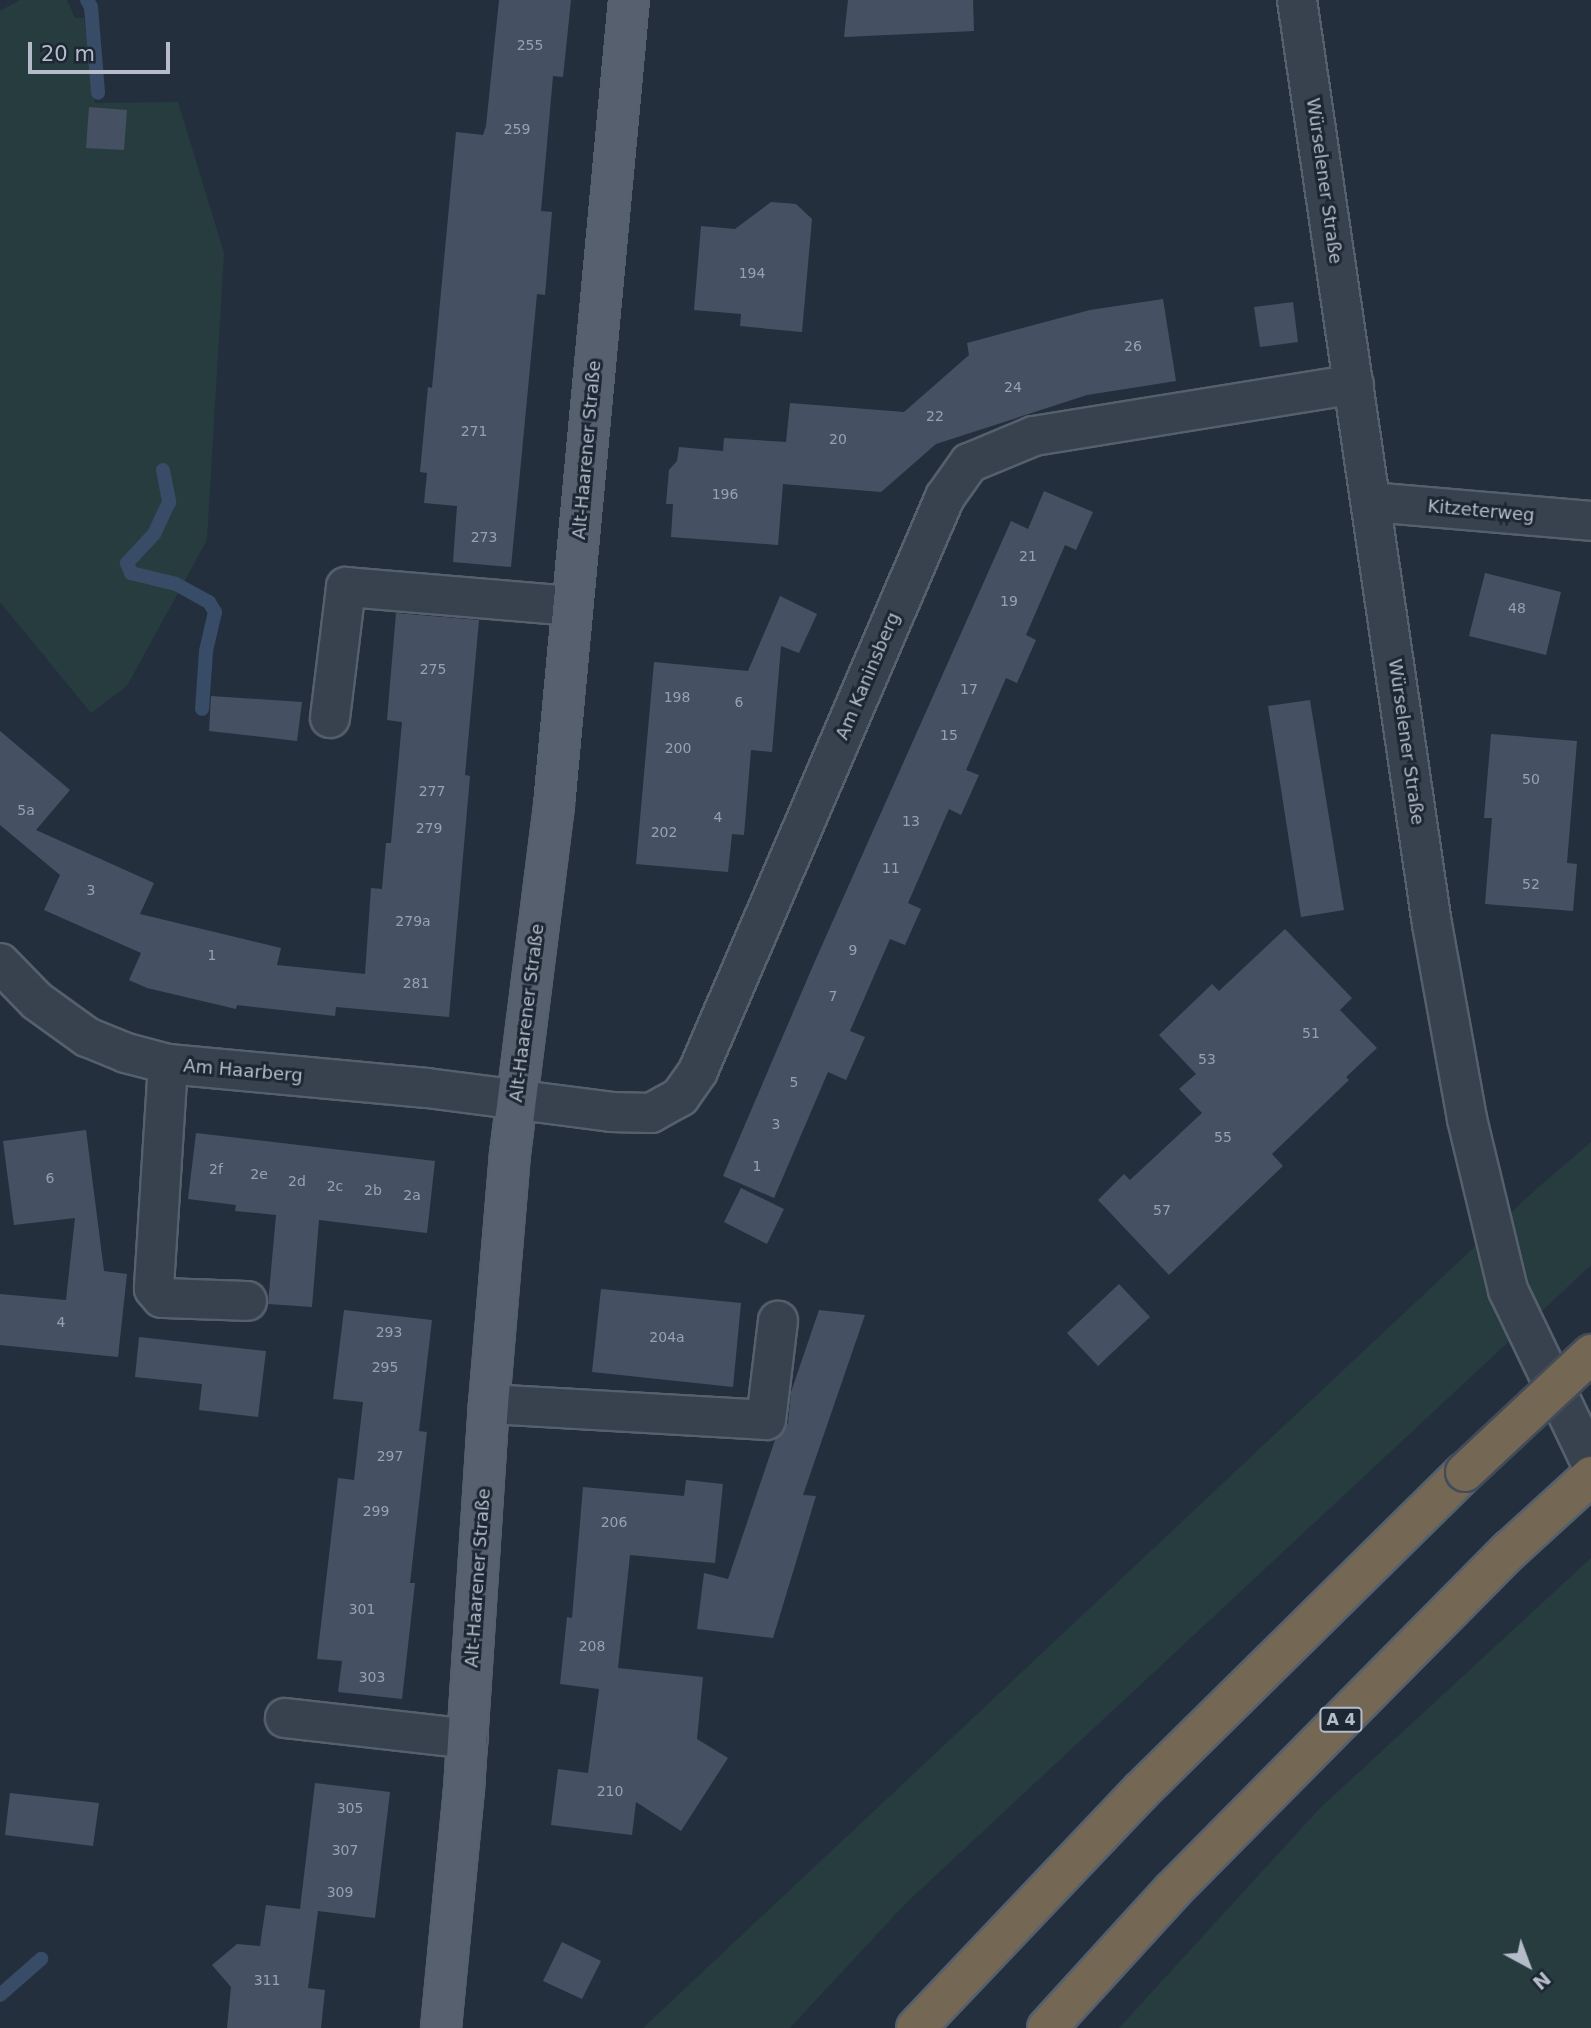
<!DOCTYPE html>
<meta charset="utf-8">
<style>
body{margin:0}
#map{position:relative;width:1591px;height:2028px;overflow:hidden;background:#242f3e;font-family:"DejaVu Sans",sans-serif}
div>[style]{position:absolute}
.green>*{inset:0;background:#263c3f}
.stream>*{height:14px;margin:-7px;padding:0 7px;transform-origin:7px;border-radius:7px;background:#394c67}
.building>*{inset:0;background:#455162}
.roads{filter:drop-shadow(2px 0 #565f6c) drop-shadow(-2px 0 #565f6c) drop-shadow(0 2px #565f6c) drop-shadow(0 -2px #565f6c)}
.minor>*{height:38px;margin:-19px;padding:0 19px;transform-origin:19px;border-radius:19px;background:#38414e}
.major>*{height:38px;margin:-19px;padding:0 19px;transform-origin:19px;border-radius:19px;background:#56606e}
.highway>*{height:38px;margin:-19px;padding:0 19px;transform-origin:19px;border-radius:19px;background:#746855}
.bridges{filter:drop-shadow(2px 0 #434c59) drop-shadow(-2px 0 #434c59) drop-shadow(0 2px #434c59) drop-shadow(0 -2px #434c59)}
.highway-bridge>*{height:38px;margin:-19px;padding:0 19px;transform-origin:19px;border-radius:19px;background:#746855}
span{translate:-50% -50%;white-space:nowrap;text-align:center;line-height:1.15;-webkit-text-stroke:6px #1d2633;paint-order:stroke}
.number-label{font-size:14px;color:#98a1af}
.number-label span{-webkit-text-stroke-width:0}
.shield-label span{padding:2px 5px;background:#1d2633;border:2px solid;border-radius:5px;-webkit-text-stroke-width:0}
.shield-label{font-size:16px;color:#b4bcc9;font-weight:700}
.street-label{font-size:18px;color:#b4bcc9}
.north{position:absolute;left:1493px;top:1930px;width:70px;height:70px;-webkit-text-stroke:5px #1d2633;paint-order:stroke;rotate:139deg;font-size:19px;font-weight:700;line-height:28px;text-align:center;color:#b4bcc9}
.north::after{content:'';display:block;margin:auto;width:24px;height:32px;background:#b4bcc9;clip-path:polygon(50% 0,100% 100%,50% 72%,0 100%)}
.scale{position:absolute;left:28px;top:42px;width:142px;height:32px;box-sizing:border-box;border:4px solid #b4bcc9;border-top:0;padding-left:9px;font-size:21px;line-height:24px;white-space:nowrap;color:#b4bcc9;-webkit-text-stroke:5px #1d2633;paint-order:stroke}
</style>
<div id="map">
<div class="green">
<div style="clip-path:polygon(20px 0,67px 0,75px 18px,84px 18px,95px 103px,178px 102px,224px 253px,207px 540px,127px 686px,91px 713px,0 602px,0 11px)"></div>
<div style="clip-path:polygon(1591px 1142px,1591px 1265px,905px 1904px,790px 2028px,643px 2028px,1534px 1191px)"></div>
<div style="clip-path:polygon(1591px 1558px,1591px 2028px,1119px 2028px,1319px 1809px)"></div>
</div>
<div class="stream">
<div style="left:87px;top:0;width:8px;rotate:60deg"></div>
<div style="left:91px;top:7px;width:86px;rotate:85.3deg"></div>
<div style="left:163px;top:470px;width:33px;rotate:79deg"></div>
<div style="left:169px;top:502px;width:35px;rotate:115deg"></div>
<div style="left:154px;top:534px;width:40px;rotate:133deg"></div>
<div style="left:127px;top:563px;width:11px;rotate:68deg"></div>
<div style="left:131px;top:573px;width:46px;rotate:13.7deg"></div>
<div style="left:176px;top:584px;width:38px;rotate:29deg"></div>
<div style="left:209px;top:602px;width:12px;rotate:59deg"></div>
<div style="left:215px;top:612px;width:40px;rotate:103deg"></div>
<div style="left:206px;top:651px;width:58px;rotate:93.9deg"></div>
<div style="left:0;top:1995px;width:55px;rotate:-41.3deg"></div>
</div>
<div class="building">
<div style="clip-path:polygon(499px 0,571px 0,563px 77px,553px 76px,541px 211px,552px 212px,545px 295px,537px 294px,511px 567px,453px 562px,457px 506px,424px 503px,427px 473px,420px 472px,428px 387px,432px 388px,456px 132px,483px 135px,486px 126px)"></div>
<div style="clip-path:polygon(848px 0,973px 0,974px 31px,844px 37px)"></div>
<div style="clip-path:polygon(89px 107px,127px 110px,124px 150px,86px 148px)"></div>
<div style="clip-path:polygon(771px 202px,796px 204px,812px 219px,802px 332px,740px 326px,741px 314px,694px 310px,701px 226px,735px 229px)"></div>
<div style="clip-path:polygon(1163px 299px,1176px 381px,1087px 395px,936px 444px,881px 492px,783px 484px,778px 545px,671px 537px,673px 504px,666px 504px,669px 470px,677px 461px,679px 447px,723px 451px,724px 438px,786px 442px,790px 403px,904px 412px,969px 355px,967px 343px,1090px 310px)"></div>
<div style="clip-path:polygon(1293px 302px,1298px 342px,1260px 347px,1254px 307px)"></div>
<div style="clip-path:polygon(1044px 491px,1093px 512px,1076px 550px,1065px 545px,1026px 635px,1036px 640px,1017px 683px,1006px 678px,966px 770px,979px 775px,961px 815px,949px 809px,908px 903px,921px 909px,905px 945px,890px 939px,850px 1031px,865px 1037px,846px 1080px,828px 1072px,774px 1198px,723px 1176px,815px 961px,1011px 521px,1028px 529px)"></div>
<div style="clip-path:polygon(1485px 573px,1561px 592px,1546px 655px,1469px 636px)"></div>
<div style="clip-path:polygon(780px 596px,817px 614px,799px 653px,781px 646px,772px 752px,751px 750px,744px 835px,732px 834px,728px 872px,636px 864px,654px 662px,748px 671px)"></div>
<div style="clip-path:polygon(396px 613px,479px 620px,465px 775px,470px 776px,449px 1017px,336px 1007px,335px 1016px,237px 1005px,236px 1009px,147px 988px,129px 980px,141px 953px,44px 910px,60px 875px,0 825px,0 731px,70px 790px,36px 830px,154px 883px,140px 914px,281px 948px,277px 965px,365px 974px,371px 888px,382px 889px,386px 843px,391px 843px,402px 722px,387px 720px)"></div>
<div style="clip-path:polygon(211px 696px,302px 702px,297px 741px,209px 731px)"></div>
<div style="clip-path:polygon(1310px 700px,1344px 910px,1301px 917px,1268px 706px)"></div>
<div style="clip-path:polygon(1491px 734px,1577px 741px,1567px 863px,1577px 864px,1573px 911px,1485px 904px,1492px 818px,1484px 818px)"></div>
<div style="clip-path:polygon(1285px 929px,1352px 998px,1340px 1010px,1377px 1048px,1346px 1077px,1349px 1080px,1272px 1154px,1283px 1166px,1169px 1275px,1098px 1200px,1124px 1174px,1130px 1180px,1202px 1113px,1179px 1089px,1196px 1074px,1159px 1035px,1212px 984px,1219px 991px)"></div>
<div style="clip-path:polygon(86px 1130px,104px 1271px,127px 1274px,118px 1357px,0 1345px,0 1294px,66px 1300px,75px 1218px,14px 1225px,3px 1141px)"></div>
<div style="clip-path:polygon(196px 1133px,435px 1161px,427px 1233px,319px 1220px,312px 1307px,268px 1304px,276px 1215px,235px 1211px,236px 1205px,188px 1199px)"></div>
<div style="clip-path:polygon(741px 1188px,784px 1209px,767px 1244px,724px 1222px)"></div>
<div style="clip-path:polygon(1119px 1284px,1150px 1317px,1098px 1366px,1067px 1333px)"></div>
<div style="clip-path:polygon(601px 1289px,741px 1303px,733px 1387px,592px 1372px)"></div>
<div style="clip-path:polygon(344px 1310px,432px 1320px,419px 1431px,427px 1432px,410px 1583px,415px 1583px,402px 1699px,338px 1692px,342px 1661px,317px 1659px,338px 1478px,354px 1480px,363px 1402px,333px 1399px)"></div>
<div style="clip-path:polygon(819px 1310px,865px 1315px,803px 1495px,816px 1496px,773px 1638px,697px 1629px,704px 1573px,728px 1579px,775px 1440px,783px 1433px,788px 1423px,791px 1392px)"></div>
<div style="clip-path:polygon(139px 1337px,266px 1351px,258px 1417px,199px 1410px,202px 1384px,135px 1377px)"></div>
<div style="clip-path:polygon(686px 1480px,723px 1484px,715px 1563px,630px 1555px,618px 1668px,703px 1677px,697px 1739px,728px 1758px,681px 1831px,636px 1802px,632px 1835px,551px 1825px,558px 1769px,588px 1773px,599px 1689px,560px 1684px,567px 1617px,572px 1618px,583px 1487px,684px 1496px)"></div>
<div style="clip-path:polygon(315px 1783px,390px 1792px,375px 1918px,318px 1911px,308px 1988px,325px 1990px,321px 2028px,227px 2028px,231px 1987px,212px 1965px,237px 1944px,260px 1946px,266px 1905px,300px 1909px)"></div>
<div style="clip-path:polygon(10px 1793px,99px 1803px,93px 1846px,5px 1835px)"></div>
<div style="clip-path:polygon(562px 1942px,601px 1961px,582px 1999px,543px 1981px)"></div>
</div>
<div class="roads">
<div class="minor">
<div style="left:1297px;top:0;width:934px;rotate:81.69deg"></div>
<div style="left:1432px;top:924px;width:198px;rotate:79.8deg"></div>
<div style="left:1467px;top:1119px;width:176px;rotate:76.5deg"></div>
<div style="left:1508px;top:1290px;width:192px;rotate:64.4deg"></div>
<div style="left:1371px;top:502px;width:221px;rotate:4.9deg"></div>
<div style="left:330px;top:718px;width:132px;rotate:-83deg"></div>
<div style="left:346px;top:587px;width:227px;rotate:4.8deg"></div>
<div style="left:0;top:963px;width:53px;rotate:45.8deg"></div>
<div style="left:37px;top:1001px;width:62px;rotate:35.8deg"></div>
<div style="left:87px;top:1037px;width:42px;rotate:22.3deg"></div>
<div style="left:126px;top:1053px;width:43px;rotate:14.7deg"></div>
<div style="left:168px;top:1064px;width:260px;rotate:5.3deg"></div>
<div style="left:427px;top:1088px;width:186px;rotate:7.4deg"></div>
<div style="left:611px;top:1112px;width:40px;rotate:1.4deg"></div>
<div style="left:651px;top:1113px;width:33px;rotate:-29deg"></div>
<div style="left:680px;top:1097px;width:32px;rotate:-55deg"></div>
<div style="left:698px;top:1071px;width:625px;rotate:-66.72deg"></div>
<div style="left:945px;top:497px;width:42px;rotate:-54.8deg"></div>
<div style="left:969px;top:463px;width:70px;rotate:-22.6deg"></div>
<div style="left:1034px;top:436px;width:324px;rotate:-9.2deg"></div>
<div style="left:168px;top:1064px;width:225px;rotate:93.6deg"></div>
<div style="left:154px;top:1289px;width:12px;rotate:48deg"></div>
<div style="left:162px;top:1298px;width:85px;rotate:2deg"></div>
<div style="left:489px;top:1404px;width:277px;rotate:3.3deg"></div>
<div style="left:766px;top:1420px;width:100px;rotate:-83.1deg"></div>
<div style="left:285px;top:1718px;width:184px;rotate:6.5deg"></div>
</div>
<div class="major">
<div style="left:441px;top:2028px;width:240px;rotate:-84.5deg"></div>
<div style="left:464px;top:1789px;width:386px;rotate:-86.3deg"></div>
<div style="left:489px;top:1404px;width:251px;rotate:-85.2deg"></div>
<div style="left:510px;top:1154px;width:352px;rotate:-82.8deg"></div>
<div style="left:554px;top:805px;width:808px;rotate:-84.68deg"></div>
</div>
<div class="highway">
<div style="left:916px;top:2028px;width:327px;rotate:-46.5deg"></div>
<div style="left:1141px;top:1791px;width:455px;rotate:-44.6deg"></div>
<div style="left:1047px;top:2028px;width:187px;rotate:-47.6deg"></div>
<div style="left:1173px;top:1890px;width:479px;rotate:-45.3deg"></div>
<div style="left:1510px;top:1550px;width:110px;rotate:-42.4deg"></div>
</div>
</div>
<div class="bridges">
<div class="highway-bridge">
<div style="left:1465px;top:1472px;width:173px;rotate:-43.1deg"></div>
</div>
</div>
<div class="number-label">
<span style="left:530px;top:45px">255</span>
<span style="left:517px;top:129px">259</span>
<span style="left:752px;top:273px">194</span>
<span style="left:1133px;top:346px">26</span>
<span style="left:1013px;top:387px">24</span>
<span style="left:935px;top:416px">22</span>
<span style="left:474px;top:431px">271</span>
<span style="left:838px;top:439px">20</span>
<span style="left:725px;top:494px">196</span>
<span style="left:484px;top:537px">273</span>
<span style="left:1028px;top:556px">21</span>
<span style="left:1009px;top:601px">19</span>
<span style="left:1517px;top:608px">48</span>
<span style="left:433px;top:669px">275</span>
<span style="left:969px;top:689px">17</span>
<span style="left:677px;top:697px">198</span>
<span style="left:739px;top:702px">6</span>
<span style="left:949px;top:735px">15</span>
<span style="left:678px;top:748px">200</span>
<span style="left:1531px;top:779px">50</span>
<span style="left:432px;top:791px">277</span>
<span style="left:26px;top:810px">5a</span>
<span style="left:718px;top:817px">4</span>
<span style="left:911px;top:821px">13</span>
<span style="left:429px;top:828px">279</span>
<span style="left:664px;top:832px">202</span>
<span style="left:891px;top:868px">11</span>
<span style="left:1531px;top:884px">52</span>
<span style="left:91px;top:890px">3</span>
<span style="left:413px;top:921px">279a</span>
<span style="left:853px;top:950px">9</span>
<span style="left:212px;top:955px">1</span>
<span style="left:416px;top:983px">281</span>
<span style="left:833px;top:996px">7</span>
<span style="left:1311px;top:1033px">51</span>
<span style="left:1207px;top:1059px">53</span>
<span style="left:794px;top:1082px">5</span>
<span style="left:776px;top:1124px">3</span>
<span style="left:1223px;top:1137px">55</span>
<span style="left:757px;top:1166px">1</span>
<span style="left:216px;top:1169px">2f</span>
<span style="left:259px;top:1174px">2e</span>
<span style="left:50px;top:1178px">6</span>
<span style="left:297px;top:1181px">2d</span>
<span style="left:335px;top:1186px">2c</span>
<span style="left:373px;top:1190px">2b</span>
<span style="left:412px;top:1195px">2a</span>
<span style="left:1162px;top:1210px">57</span>
<span style="left:61px;top:1322px">4</span>
<span style="left:389px;top:1332px">293</span>
<span style="left:667px;top:1337px">204a</span>
<span style="left:385px;top:1367px">295</span>
<span style="left:390px;top:1456px">297</span>
<span style="left:376px;top:1511px">299</span>
<span style="left:614px;top:1522px">206</span>
<span style="left:362px;top:1609px">301</span>
<span style="left:592px;top:1646px">208</span>
<span style="left:372px;top:1677px">303</span>
<span style="left:610px;top:1791px">210</span>
<span style="left:350px;top:1808px">305</span>
<span style="left:345px;top:1850px">307</span>
<span style="left:340px;top:1892px">309</span>
<span style="left:267px;top:1980px">311</span>
</div>
<div class="shield-label">
<span style="left:1341px;top:1720px">A 4</span>
</div>
<div class="street-label">
<span style="left:1324px;top:181px;rotate:82deg">Würselener Straße</span>
<span style="left:587px;top:450px;rotate:-85deg">Alt-Haarener Straße</span>
<span style="left:1481px;top:511px;rotate:5deg">Kitzeterweg</span>
<span style="left:868px;top:676px;rotate:-67deg">Am Kaninsberg</span>
<span style="left:1406px;top:742px;rotate:82deg">Würselener Straße</span>
<span style="left:527px;top:1013px;rotate:-83deg">Alt-Haarener Straße</span>
<span style="left:243px;top:1071px;rotate:5deg">Am Haarberg</span>
<span style="left:478px;top:1578px;rotate:-86deg">Alt-Haarener Straße</span>
</div>
<div class="north">N</div>
<div class="scale">20 m</div>
</div>
